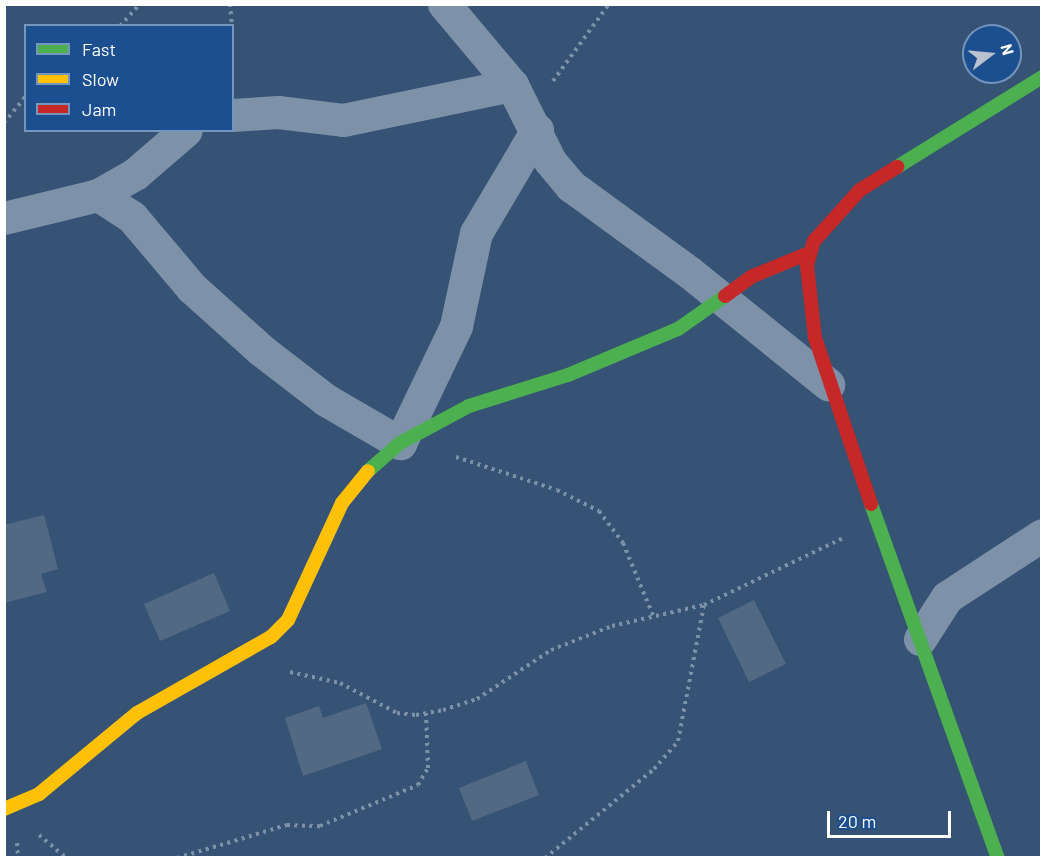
<!DOCTYPE html>
<style>
body{margin:0}
#map{position:relative;width:1046px;height:862px;overflow:hidden;background:#365274;font-family:Barlow,sans-serif}
div>[style]{position:absolute}
.building>*{inset:0;background:#526984}
.path>*{height:4px;margin-top:-2px;transform-origin:0;background:repeating-linear-gradient(90deg,#7d92a8 0 3px,transparent 0 7.5px)}
.street>*{height:33px;margin:-16.5px;padding:0 16.5px;transform-origin:16.5px;border-radius:16.5px;background:#7d92a8}
.fast>*{height:14px;margin:-7px;padding:0 7px;transform-origin:7px;border-radius:7px;background:#4caf50}
.slow>*{height:14px;margin:-7px;padding:0 7px;transform-origin:7px;border-radius:7px;background:#ffc107}
.jam>*{height:14px;margin:-7px;padding:0 7px;transform-origin:7px;border-radius:7px;background:#c62828}
span{translate:-50% -50%;white-space:nowrap;text-align:center;line-height:1.15;-webkit-text-stroke:4.5px #1b4f8f;paint-order:stroke}
.frame{position:absolute;inset:0;border:6px solid #fff;pointer-events:none}
.legend{position:absolute;left:24px;top:24px;width:210px;height:108px;box-sizing:border-box;background:#1b4f8f;border:2px solid #7695bc;margin:0;padding:8px 10px;list-style:none;font-size:18px;color:#fff}
.legend li{display:flex;align-items:center;gap:12px;height:30px}
.legend b{width:30px;border:2px solid #7695bc}
.north{position:absolute;left:962px;top:24px;width:60px;height:60px;box-sizing:border-box;background:#1b4f8f;border:2px solid #7695bc;border-radius:50%;rotate:74deg;font-size:16px;font-weight:700;line-height:24px;text-align:center;color:#fff}
.north::after{content:'';display:block;margin:auto;width:21px;height:27px;background:#b9c2ce;clip-path:polygon(50% 0,100% 100%,50% 72%,0 100%)}
.scale{position:absolute;left:827px;top:811px;width:124px;height:27px;box-sizing:border-box;border:3px solid #fff;border-top:0;padding-left:8px;font-size:18px;line-height:21px;white-space:nowrap;color:#fff;-webkit-text-stroke:4px #1b4f8f;paint-order:stroke}
</style>
<div id="map">
<div class="building">
<div style="clip-path:polygon(44px 515px,58px 569px,41px 574px,47px 592px,4px 603px,4px 525px)"></div>
<div style="clip-path:polygon(214px 573px,230px 611px,160px 641px,144px 604px)"></div>
<div style="clip-path:polygon(754px 600px,786px 664px,749px 682px,718px 618px)"></div>
<div style="clip-path:polygon(366px 703px,382px 749px,303px 776px,285px 718px,319px 706px,323px 718px)"></div>
<div style="clip-path:polygon(526px 761px,539px 795px,472px 821px,459px 788px)"></div>
</div>
<div class="path">
<div style="left:230px;top:4px;width:22px;rotate:85deg"></div>
<div style="left:120px;top:26px;width:30px;rotate:-48deg"></div>
<div style="left:232px;top:26px;width:47px;rotate:90deg"></div>
<div style="left:553px;top:81px;width:95px;rotate:-54deg"></div>
<div style="left:4px;top:123px;width:35px;rotate:-51deg"></div>
<div style="left:456px;top:457px;width:106px;rotate:18.1deg"></div>
<div style="left:557px;top:490px;width:47px;rotate:26.6deg"></div>
<div style="left:599px;top:511px;width:40px;rotate:53deg"></div>
<div style="left:623px;top:543px;width:81px;rotate:67.5deg"></div>
<div style="left:290px;top:672px;width:51px;rotate:12.4deg"></div>
<div style="left:340px;top:683px;width:64px;rotate:27.8deg"></div>
<div style="left:397px;top:713px;width:19px;rotate:6deg"></div>
<div style="left:416px;top:715px;width:27px;rotate:-10deg"></div>
<div style="left:443px;top:710px;width:36px;rotate:-18deg"></div>
<div style="left:477px;top:699px;width:89px;rotate:-33.5deg"></div>
<div style="left:551px;top:650px;width:66px;rotate:-21.5deg"></div>
<div style="left:612px;top:626px;width:94px;rotate:-12.9deg"></div>
<div style="left:704px;top:605px;width:154px;rotate:-25.7deg"></div>
<div style="left:39px;top:835px;width:35px;rotate:40deg"></div>
<div style="left:17px;top:843px;width:15px;rotate:86deg"></div>
<div style="left:177px;top:858px;width:115px;rotate:-16.7deg"></div>
<div style="left:287px;top:825px;width:33px;rotate:2deg"></div>
<div style="left:320px;top:826px;width:106px;rotate:-22.7deg"></div>
<div style="left:418px;top:785px;width:20px;rotate:-60deg"></div>
<div style="left:428px;top:768px;width:55px;rotate:-92.1deg"></div>
<div style="left:545px;top:858px;width:141px;rotate:-39.2deg"></div>
<div style="left:654px;top:769px;width:37px;rotate:-49deg"></div>
<div style="left:678px;top:741px;width:138px;rotate:-79.2deg"></div>
</div>
<div class="street">
<div style="left:444px;top:4px;width:106px;rotate:50deg"></div>
<div style="left:512px;top:85px;width:85px;rotate:63.4deg"></div>
<div style="left:550px;top:161px;width:33px;rotate:50deg"></div>
<div style="left:571px;top:186px;width:146px;rotate:36.1deg"></div>
<div style="left:689px;top:272px;width:179px;rotate:38.9deg"></div>
<div style="left:232px;top:115px;width:46px;rotate:-3.7deg"></div>
<div style="left:278px;top:112px;width:65px;rotate:7deg"></div>
<div style="left:343px;top:120px;width:173px;rotate:-11.7deg"></div>
<div style="left:98px;top:195px;width:40px;rotate:32.9deg"></div>
<div style="left:132px;top:217px;width:93px;rotate:49.8deg"></div>
<div style="left:192px;top:288px;width:93px;rotate:41.9deg"></div>
<div style="left:261px;top:350px;width:82px;rotate:37.6deg"></div>
<div style="left:326px;top:400px;width:86px;rotate:30.2deg"></div>
<div style="left:400px;top:443px;width:130px;rotate:-64.4deg"></div>
<div style="left:456px;top:326px;width:95px;rotate:-77.9deg"></div>
<div style="left:476px;top:233px;width:120px;rotate:-59.4deg"></div>
<div style="left:4px;top:218px;width:97px;rotate:-13.7deg"></div>
<div style="left:98px;top:195px;width:43px;rotate:-29.6deg"></div>
<div style="left:135px;top:174px;width:67px;rotate:-40.8deg"></div>
<div style="left:920px;top:639px;width:50px;rotate:-57.3deg"></div>
<div style="left:947px;top:597px;width:113px;rotate:-33.1deg"></div>
</div>
<div class="fast">
<div style="left:897px;top:167px;width:171px;rotate:-31.8deg"></div>
<div style="left:368px;top:471px;width:43px;rotate:-41.2deg"></div>
<div style="left:400px;top:443px;width:78px;rotate:-28.2deg"></div>
<div style="left:469px;top:406px;width:104px;rotate:-17.4deg"></div>
<div style="left:568px;top:375px;width:119px;rotate:-22.7deg"></div>
<div style="left:678px;top:329px;width:57px;rotate:-35.1deg"></div>
<div style="left:871px;top:504px;width:376px;rotate:70.3deg"></div>
</div>
<div class="slow">
<div style="left:4px;top:809px;width:38px;rotate:-23deg"></div>
<div style="left:39px;top:794px;width:127px;rotate:-39.6deg"></div>
<div style="left:137px;top:713px;width:154px;rotate:-29.6deg"></div>
<div style="left:271px;top:637px;width:24px;rotate:-45deg"></div>
<div style="left:288px;top:620px;width:129px;rotate:-65.2deg"></div>
<div style="left:342px;top:503px;width:41px;rotate:-50.9deg"></div>
</div>
<div class="jam">
<div style="left:725px;top:296px;width:34px;rotate:-36deg"></div>
<div style="left:753px;top:276px;width:61px;rotate:-22.3deg"></div>
<div style="left:871px;top:504px;width:175px;rotate:-108.6deg"></div>
<div style="left:815px;top:338px;width:73px;rotate:-96.3deg"></div>
<div style="left:807px;top:265px;width:25px;rotate:-74deg"></div>
<div style="left:814px;top:241px;width:69px;rotate:-48deg"></div>
<div style="left:860px;top:190px;width:44px;rotate:-31.9deg"></div>
</div>
<div class="frame"></div>
<ul class="legend">
<li><b style="height:8px;background:#4caf50"></b>Fast</li>
<li><b style="height:8px;background:#ffc107"></b>Slow</li>
<li><b style="height:8px;background:#c62828"></b>Jam</li>
</ul>
<div class="north">N</div>
<div class="scale">20 m</div>
</div>
